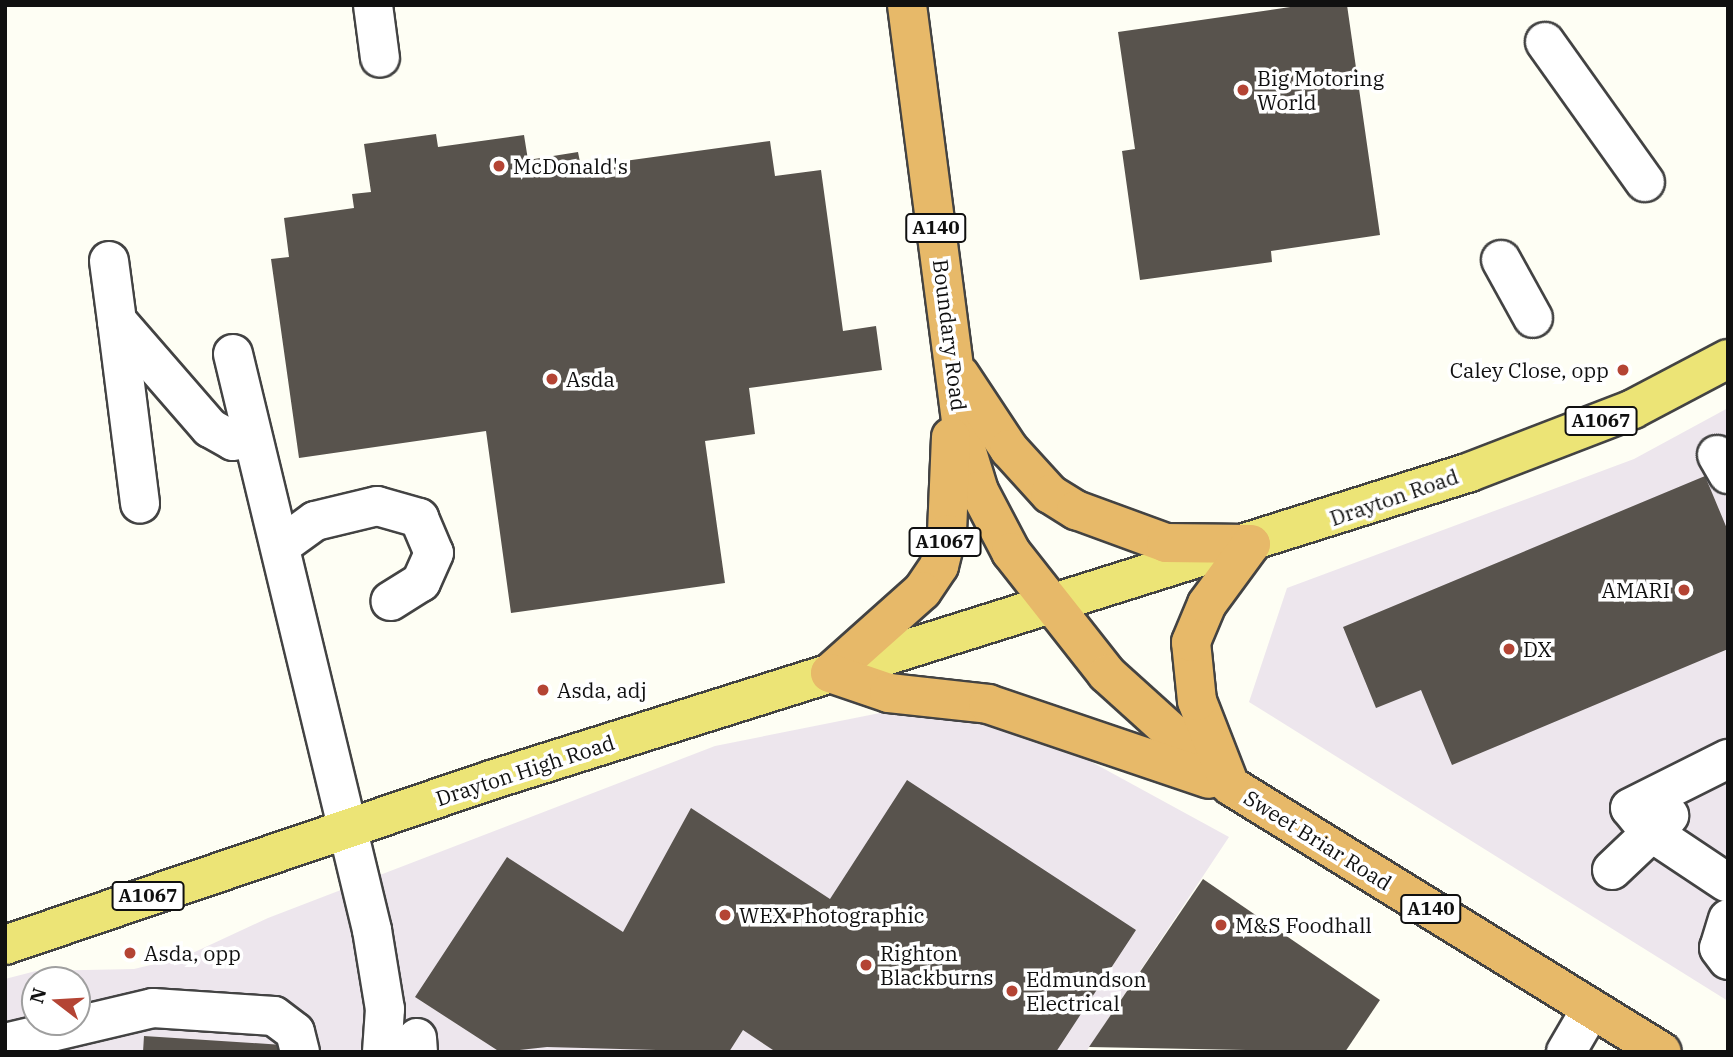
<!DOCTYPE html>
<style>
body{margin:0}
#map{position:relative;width:1733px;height:1057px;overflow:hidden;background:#fefef4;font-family:"IBM Plex Serif",serif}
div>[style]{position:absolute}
.industrial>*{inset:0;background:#ede6ed}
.building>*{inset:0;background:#58534d}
.roads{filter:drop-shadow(2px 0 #434343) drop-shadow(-2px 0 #434343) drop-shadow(0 2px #434343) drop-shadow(0 -2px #434343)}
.minor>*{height:38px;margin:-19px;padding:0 19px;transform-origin:19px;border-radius:19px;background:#fff}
.major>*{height:38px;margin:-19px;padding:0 19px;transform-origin:19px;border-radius:19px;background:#ece476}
.highway>*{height:38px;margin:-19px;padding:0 19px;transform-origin:19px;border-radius:19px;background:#e7b969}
.dots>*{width:19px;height:19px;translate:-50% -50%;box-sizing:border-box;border:4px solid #fff;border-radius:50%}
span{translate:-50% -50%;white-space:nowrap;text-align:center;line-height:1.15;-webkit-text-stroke:7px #fff;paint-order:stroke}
.shield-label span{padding:2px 5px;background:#fff;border:2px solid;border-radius:5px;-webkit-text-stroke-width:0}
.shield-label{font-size:19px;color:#101010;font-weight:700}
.poi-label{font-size:21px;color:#101010}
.left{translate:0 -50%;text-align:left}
.right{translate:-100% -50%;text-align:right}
.street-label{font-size:21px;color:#101010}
.frame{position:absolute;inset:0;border:7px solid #101010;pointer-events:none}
.north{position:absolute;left:21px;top:966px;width:70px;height:70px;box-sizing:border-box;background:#fff;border:2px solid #9f9f9f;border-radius:50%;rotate:287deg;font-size:19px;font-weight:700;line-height:28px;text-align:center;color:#101010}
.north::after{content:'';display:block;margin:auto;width:24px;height:32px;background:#b44434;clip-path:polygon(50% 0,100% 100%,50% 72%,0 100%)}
</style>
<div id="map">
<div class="industrial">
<div style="clip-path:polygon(1728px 408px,1728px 1001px,1249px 702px,1287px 588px,1634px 459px)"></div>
<div style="clip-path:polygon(evenodd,885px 712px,960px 715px,1033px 730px,1229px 837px,1086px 1052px,5px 1052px,5px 979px,36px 971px,134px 969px,184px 957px,268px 918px,715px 746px,885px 712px,35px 980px,77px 980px,77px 1022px,35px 1022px,35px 980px)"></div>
</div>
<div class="building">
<div style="clip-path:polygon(1304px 5px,1347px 5px,1380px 235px,1271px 251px,1272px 262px,1140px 280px,1122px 151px,1135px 149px,1118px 32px)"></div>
<div style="clip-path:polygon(436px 134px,438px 147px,524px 135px,528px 160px,578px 152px,581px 167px,770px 141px,775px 176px,821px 170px,843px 331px,876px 326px,882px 370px,749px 388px,755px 434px,705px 441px,725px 583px,511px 613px,486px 431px,299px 458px,271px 259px,289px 257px,284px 218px,354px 208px,352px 194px,371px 192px,364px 144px)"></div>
<div style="clip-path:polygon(1705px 476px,1728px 531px,1728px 649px,1452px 765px,1421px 690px,1376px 708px,1343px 627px)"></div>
<div style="clip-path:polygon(907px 780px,1136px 930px,1056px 1052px,776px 1052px,743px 1030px,729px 1052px,547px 1047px,500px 1052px,415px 997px,507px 857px,623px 932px,691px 808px,830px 899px)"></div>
<div style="clip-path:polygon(1203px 879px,1380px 1000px,1345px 1052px,1089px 1047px)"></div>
<div style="clip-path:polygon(144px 1036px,283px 1045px,283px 1052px,143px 1052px)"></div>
</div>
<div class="roads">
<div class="minor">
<div style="left:373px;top:5px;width:53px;rotate:82.5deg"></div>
<div style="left:1545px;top:42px;width:172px;rotate:54.5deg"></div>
<div style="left:1501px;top:260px;width:66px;rotate:61.1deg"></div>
<div style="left:109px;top:261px;width:61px;rotate:82.4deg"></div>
<div style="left:117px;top:321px;width:142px;rotate:49deg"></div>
<div style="left:210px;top:428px;width:26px;rotate:29deg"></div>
<div style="left:233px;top:441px;width:19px;rotate:-9deg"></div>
<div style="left:117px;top:321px;width:184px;rotate:82.8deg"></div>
<div style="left:233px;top:354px;width:593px;rotate:76.43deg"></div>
<div style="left:372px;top:930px;width:80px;rotate:80.7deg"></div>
<div style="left:385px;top:1009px;width:43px;rotate:94deg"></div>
<div style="left:1717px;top:455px;width:22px;rotate:60deg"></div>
<div style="left:282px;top:545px;width:41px;rotate:-36deg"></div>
<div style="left:315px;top:521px;width:64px;rotate:-13.6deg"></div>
<div style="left:377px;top:506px;width:44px;rotate:15.9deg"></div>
<div style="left:419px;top:518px;width:38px;rotate:67deg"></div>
<div style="left:434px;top:553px;width:32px;rotate:114deg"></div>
<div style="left:421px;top:582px;width:36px;rotate:148deg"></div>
<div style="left:1612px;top:870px;width:79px;rotate:-43.5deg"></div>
<div style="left:1726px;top:882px;width:94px;rotate:-146.3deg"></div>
<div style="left:1648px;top:830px;width:28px;rotate:-129deg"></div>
<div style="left:1630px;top:808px;width:110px;rotate:-26.6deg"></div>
<div style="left:1728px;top:919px;width:30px;rotate:107deg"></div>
<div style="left:1719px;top:948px;width:15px;rotate:53deg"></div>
<div style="left:417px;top:1038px;width:14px;rotate:86deg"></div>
<div style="left:5px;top:1043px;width:152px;rotate:-13.3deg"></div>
<div style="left:153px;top:1008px;width:121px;rotate:3.8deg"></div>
<div style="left:274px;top:1016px;width:26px;rotate:37deg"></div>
<div style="left:295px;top:1032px;width:21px;rotate:76deg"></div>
<div style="left:1566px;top:1052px;width:50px;rotate:-59.8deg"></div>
</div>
<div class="major">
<div style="left:5px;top:945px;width:513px;rotate:-18.75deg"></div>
<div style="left:491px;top:780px;width:1026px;rotate:-17.46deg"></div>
<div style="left:1470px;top:472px;width:175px;rotate:-21.1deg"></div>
<div style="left:1633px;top:409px;width:107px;rotate:-27.8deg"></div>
</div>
<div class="highway">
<div style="left:907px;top:5px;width:441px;rotate:82.6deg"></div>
<div style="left:964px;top:442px;width:51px;rotate:73deg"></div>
<div style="left:979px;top:491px;width:69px;rotate:62.3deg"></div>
<div style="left:1011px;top:552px;width:155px;rotate:51.8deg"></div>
<div style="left:1107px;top:674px;width:167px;rotate:42.1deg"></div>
<div style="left:1231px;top:786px;width:506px;rotate:31.68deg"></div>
<div style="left:960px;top:375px;width:89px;rotate:56.5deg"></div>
<div style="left:1009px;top:449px;width:61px;rotate:47.7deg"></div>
<div style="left:1050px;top:494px;width:31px;rotate:32deg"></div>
<div style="left:1076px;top:510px;width:96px;rotate:20.1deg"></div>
<div style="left:1166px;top:543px;width:85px;rotate:0.7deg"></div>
<div style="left:951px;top:437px;width:97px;rotate:92.4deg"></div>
<div style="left:947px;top:534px;width:33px;rotate:104deg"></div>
<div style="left:939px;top:566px;width:30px;rotate:124deg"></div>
<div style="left:922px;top:591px;width:123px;rotate:138.3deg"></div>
<div style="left:830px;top:673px;width:62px;rotate:18.7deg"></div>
<div style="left:889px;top:693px;width:100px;rotate:6.3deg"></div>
<div style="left:988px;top:704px;width:233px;rotate:18.7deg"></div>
<div style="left:1229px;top:783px;width:88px;rotate:-111.3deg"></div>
<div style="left:1197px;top:701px;width:59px;rotate:-95.8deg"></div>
<div style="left:1191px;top:642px;width:41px;rotate:-67.2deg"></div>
<div style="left:1207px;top:604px;width:74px;rotate:-53.7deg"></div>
</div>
</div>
<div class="dots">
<div style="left:1243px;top:90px;background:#b44434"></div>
<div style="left:499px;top:166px;background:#b44434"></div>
<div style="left:1623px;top:370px;background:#b44434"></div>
<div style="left:552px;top:379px;background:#b44434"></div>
<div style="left:1684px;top:590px;background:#b44434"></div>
<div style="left:1509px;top:649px;background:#b44434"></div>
<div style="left:543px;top:690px;background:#b44434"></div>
<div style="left:725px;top:915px;background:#b44434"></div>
<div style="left:1221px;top:925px;background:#b44434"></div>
<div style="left:130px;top:953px;background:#b44434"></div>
<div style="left:866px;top:965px;background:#b44434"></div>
<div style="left:1012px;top:991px;background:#b44434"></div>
</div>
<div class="shield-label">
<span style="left:936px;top:228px">A140</span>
<span style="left:1601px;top:421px">A1067</span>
<span style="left:945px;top:542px">A1067</span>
<span style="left:148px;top:896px">A1067</span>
<span style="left:1431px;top:909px">A140</span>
</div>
<div class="poi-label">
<span class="left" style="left:1257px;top:90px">Big Motoring<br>World</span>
<span class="left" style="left:513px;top:166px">McDonald's</span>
<span class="right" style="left:1609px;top:370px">Caley Close, opp</span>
<span class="left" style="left:566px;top:379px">Asda</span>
<span class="right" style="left:1670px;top:590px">AMARI</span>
<span class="left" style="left:1523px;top:649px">DX</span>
<span class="left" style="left:557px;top:690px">Asda, adj</span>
<span class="left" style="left:739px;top:915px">WEX Photographic</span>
<span class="left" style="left:1235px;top:925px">M&amp;S Foodhall</span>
<span class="left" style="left:144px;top:953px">Asda, opp</span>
<span class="left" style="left:880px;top:965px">Righton<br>Blackburns</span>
<span class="left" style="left:1026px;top:991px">Edmundson<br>Electrical</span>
</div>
<div class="street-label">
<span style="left:950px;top:335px;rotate:83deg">Boundary Road</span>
<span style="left:1394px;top:497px;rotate:-19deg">Drayton Road</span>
<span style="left:525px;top:770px;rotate:-18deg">Drayton High Road</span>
<span style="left:1318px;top:840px;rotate:32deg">Sweet Briar Road</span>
</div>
<div class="frame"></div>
<div class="north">N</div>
</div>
